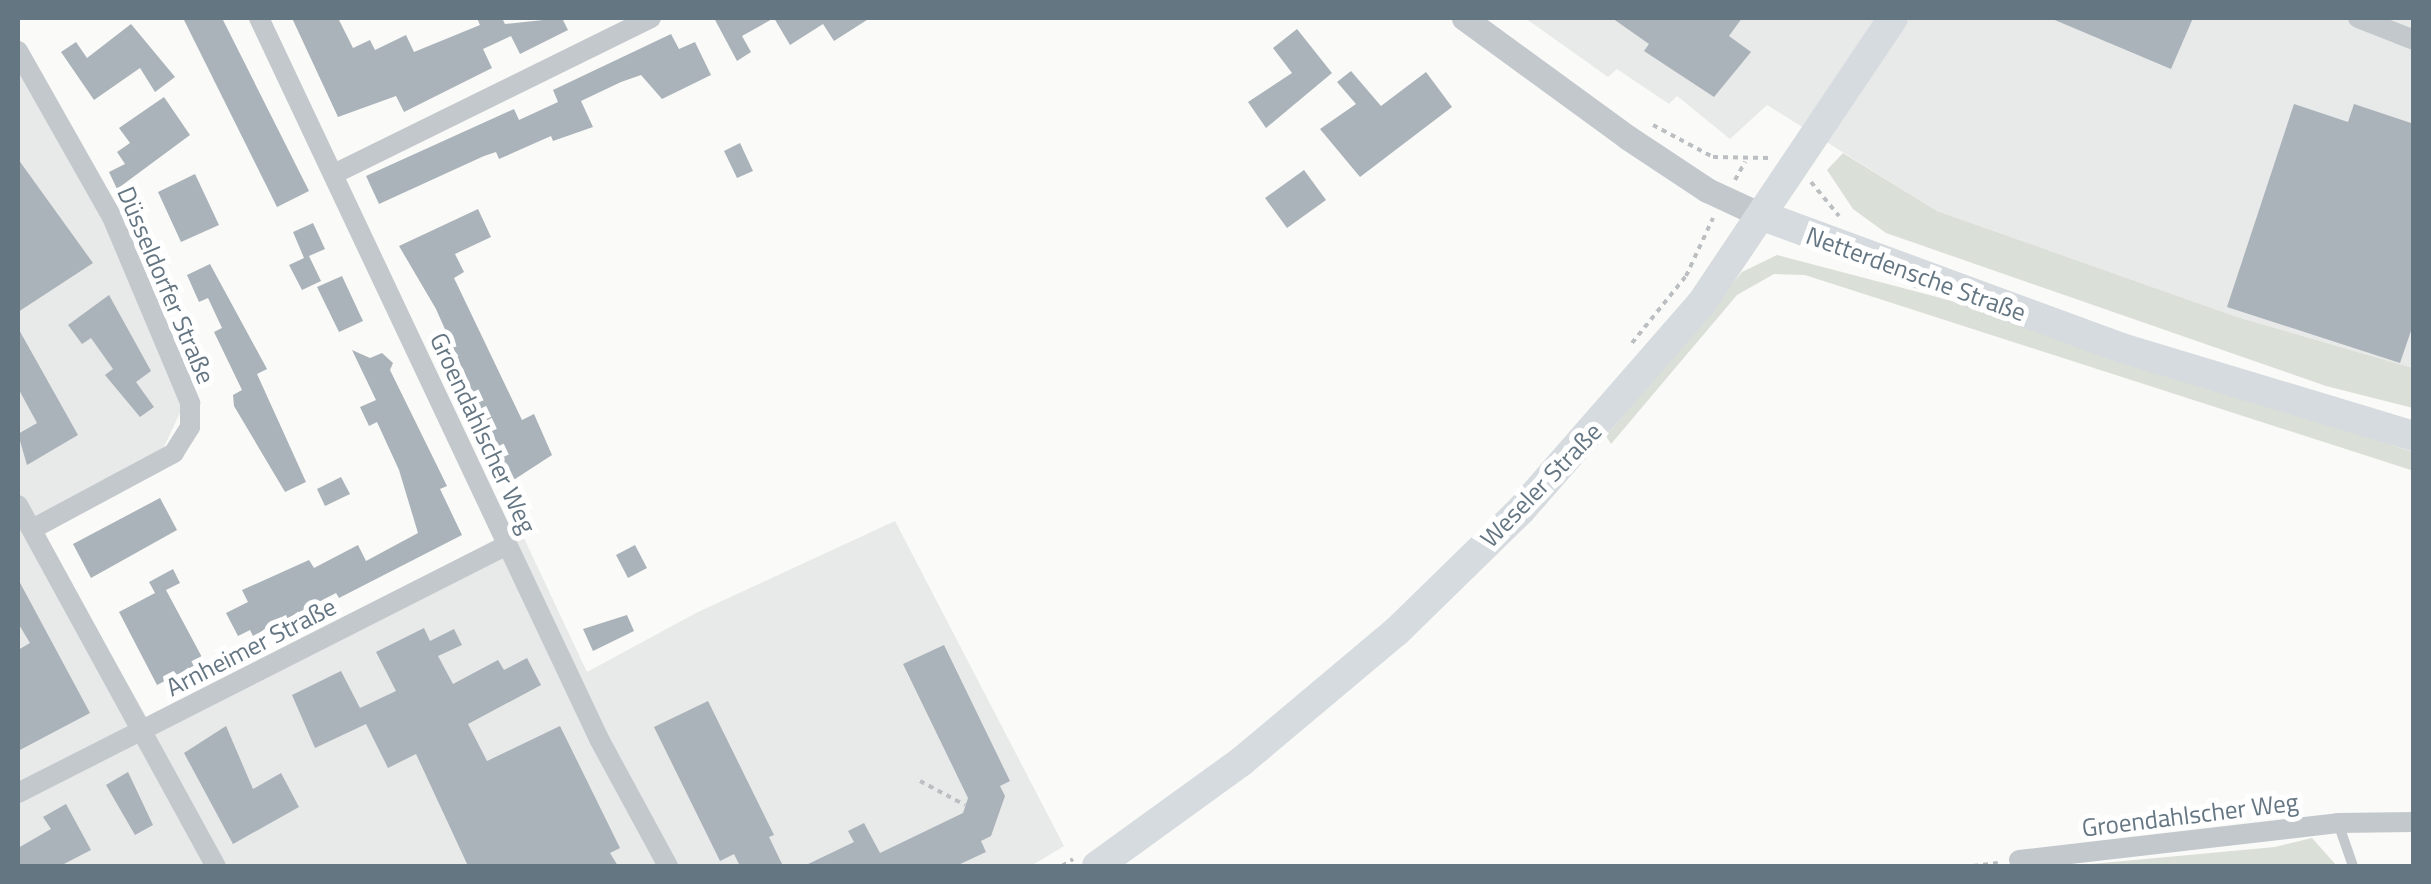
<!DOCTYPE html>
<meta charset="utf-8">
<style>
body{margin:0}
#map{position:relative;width:2431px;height:884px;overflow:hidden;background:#fafaf8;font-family:"Titillium Web",sans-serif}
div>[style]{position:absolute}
.built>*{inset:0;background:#e8e9e9}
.green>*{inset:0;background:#dadfd7}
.building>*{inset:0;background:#aab3b9}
.path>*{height:4px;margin-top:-2px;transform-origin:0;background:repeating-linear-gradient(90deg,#bbbfc2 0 5px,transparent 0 10px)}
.service>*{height:10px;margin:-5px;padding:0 5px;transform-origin:5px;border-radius:5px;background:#c3c8cc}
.minor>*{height:20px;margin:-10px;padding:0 10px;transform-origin:10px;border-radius:10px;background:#c3c8cc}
.tertiary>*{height:25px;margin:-12.5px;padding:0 12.5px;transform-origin:12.5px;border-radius:12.5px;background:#c3c8cc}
.secondary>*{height:30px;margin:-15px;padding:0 15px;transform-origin:15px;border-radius:15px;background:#d6dbdf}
span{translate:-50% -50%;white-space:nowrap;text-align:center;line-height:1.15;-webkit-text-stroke:10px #fff;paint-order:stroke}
.street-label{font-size:25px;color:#657683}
.frame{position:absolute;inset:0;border:20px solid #657683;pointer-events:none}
</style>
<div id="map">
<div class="built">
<div style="clip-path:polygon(1525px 18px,2413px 18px,2413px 368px,2237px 317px,1937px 211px,1767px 105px,1730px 139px,1677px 96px,1669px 104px,1617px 69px,1608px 77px)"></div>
<div style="clip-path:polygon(18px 62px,107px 217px,184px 404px,164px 447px,41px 533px,150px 723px,522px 534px,587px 672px,696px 613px,895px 521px,1064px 846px,1031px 866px,18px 866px)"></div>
</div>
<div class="green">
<div style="clip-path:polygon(1843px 153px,1937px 211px,2237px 317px,2413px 368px,2413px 408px,2326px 386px,1886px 233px,1853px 209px,1827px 170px)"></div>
<div style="clip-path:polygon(1777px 255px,1975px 307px,2413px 452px,2414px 471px,1805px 275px,1774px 274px,1737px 295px,1611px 444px,1606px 436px,1742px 272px)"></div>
<div style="clip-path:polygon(2312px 838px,2337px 866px,2070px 866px,2275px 847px)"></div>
</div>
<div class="building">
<div style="clip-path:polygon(183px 18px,222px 18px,309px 191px,277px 207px)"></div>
<div style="clip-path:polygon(292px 18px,338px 18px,353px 48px,370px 40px,375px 50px,406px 35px,414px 52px,480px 25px,477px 18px,502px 18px,505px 24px,562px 18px,568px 30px,520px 54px,511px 36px,483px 49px,492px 68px,404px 112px,396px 96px,338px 117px)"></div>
<div style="clip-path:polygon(714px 18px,870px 18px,834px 41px,823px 24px,790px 45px,774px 18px,742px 36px,751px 52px,737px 61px)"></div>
<div style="clip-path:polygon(1612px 18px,1742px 18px,1729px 36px,1751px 52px,1714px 97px,1644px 51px,1649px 44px)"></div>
<div style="clip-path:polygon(2050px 18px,2193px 18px,2171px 69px)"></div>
<div style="clip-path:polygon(131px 24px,175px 77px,155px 92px,140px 68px,94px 100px,61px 52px,76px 42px,87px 58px)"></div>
<div style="clip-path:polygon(1297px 29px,1332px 73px,1266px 128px,1248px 102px,1292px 73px,1273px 48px)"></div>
<div style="clip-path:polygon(671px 34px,679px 49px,695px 42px,711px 75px,662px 99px,641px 75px,621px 82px,581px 101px,593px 127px,553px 141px,551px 136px,499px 159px,496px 152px,484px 156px,379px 204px,366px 176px,514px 109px,519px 120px,558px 102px,553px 90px)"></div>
<div style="clip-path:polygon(1351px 71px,1381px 106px,1426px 72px,1452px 107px,1360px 177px,1320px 129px,1356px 104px,1337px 82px)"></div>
<div style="clip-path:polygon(164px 97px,190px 135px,117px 189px,109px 172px,125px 164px,117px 152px,130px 143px,119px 128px)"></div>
<div style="clip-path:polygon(2294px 104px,2348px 122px,2354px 104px,2414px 124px,2414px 322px,2400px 363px,2227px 307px)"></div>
<div style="clip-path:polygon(740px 143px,753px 171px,737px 178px,724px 151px)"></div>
<div style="clip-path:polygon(18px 159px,93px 263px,18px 312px)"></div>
<div style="clip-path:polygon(1304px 170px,1326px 200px,1287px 228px,1265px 198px)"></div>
<div style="clip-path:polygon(195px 174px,219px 225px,181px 242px,158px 192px)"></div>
<div style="clip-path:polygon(478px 209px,491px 237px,455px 254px,464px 272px,454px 278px,522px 420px,534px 414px,552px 455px,512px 481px,436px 309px,399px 246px)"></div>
<div style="clip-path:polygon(313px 223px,325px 249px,309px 256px,321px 281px,302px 290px,289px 265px,304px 258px,293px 232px)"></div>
<div style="clip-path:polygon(210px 264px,267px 369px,257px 374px,306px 482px,285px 492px,234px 406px,233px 395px,242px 390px,214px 332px,222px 328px,208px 298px,199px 302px,187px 275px)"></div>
<div style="clip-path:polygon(342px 276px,363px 321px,339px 332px,317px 287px)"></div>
<div style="clip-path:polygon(109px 295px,151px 371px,136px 382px,154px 407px,140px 417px,105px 375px,113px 369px,91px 338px,82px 344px,68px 325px)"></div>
<div style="clip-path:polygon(18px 328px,78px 435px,27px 465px,18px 434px,37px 423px,18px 388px)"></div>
<div style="clip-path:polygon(352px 350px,370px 358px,382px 353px,393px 363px,390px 370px,447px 486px,440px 489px,462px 535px,339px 598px,336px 593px,253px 636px,250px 630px,238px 636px,226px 613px,248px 602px,242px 590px,309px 560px,314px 568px,358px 545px,366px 561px,418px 533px,399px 470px,377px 422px,369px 426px,360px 407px,376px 400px)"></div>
<div style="clip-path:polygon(341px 477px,350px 494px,325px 506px,317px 489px)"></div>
<div style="clip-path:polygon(160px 498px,177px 530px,91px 578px,73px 544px)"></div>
<div style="clip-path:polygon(635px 545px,647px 568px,628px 578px,616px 555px)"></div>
<div style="clip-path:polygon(173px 569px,180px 583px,166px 590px,204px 661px,157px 685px,119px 612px,155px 593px,149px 582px)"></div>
<div style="clip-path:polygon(18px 579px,90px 713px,18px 751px,18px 650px,30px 643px,18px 623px)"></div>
<div style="clip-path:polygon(627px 615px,634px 631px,593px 651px,583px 629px)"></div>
<div style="clip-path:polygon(424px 628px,430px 641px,454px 629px,462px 645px,438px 656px,453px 684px,498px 660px,504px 670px,527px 658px,541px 685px,468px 724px,487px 761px,560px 726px,620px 848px,610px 853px,618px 866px,468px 866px,416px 754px,388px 768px,366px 724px,315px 748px,292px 695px,341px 671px,360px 708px,396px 691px,376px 652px)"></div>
<div style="clip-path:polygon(944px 645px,1010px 781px,1000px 786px,1005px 796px,991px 836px,981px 841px,986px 852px,956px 866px,804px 866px,854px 842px,848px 831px,864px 823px,880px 853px,963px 813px,968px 798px,903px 664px)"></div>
<div style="clip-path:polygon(708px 701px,774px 835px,769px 837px,783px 866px,740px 866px,734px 854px,720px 861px,654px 727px)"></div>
<div style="clip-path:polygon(226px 726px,253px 789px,281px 773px,299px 807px,233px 844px,184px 753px)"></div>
<div style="clip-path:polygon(128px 772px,153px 825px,135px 835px,106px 785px)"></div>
<div style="clip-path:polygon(66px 804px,91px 850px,60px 866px,18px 866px,18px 848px,51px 829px,43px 817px)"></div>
</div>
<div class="path">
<div style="left:1653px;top:125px;width:68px;rotate:28.1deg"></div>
<div style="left:1713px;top:157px;width:56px;rotate:1deg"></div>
<div style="left:1735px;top:180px;width:21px;rotate:-61deg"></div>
<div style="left:1811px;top:182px;width:44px;rotate:50.5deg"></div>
<div style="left:1632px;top:343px;width:86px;rotate:-51.1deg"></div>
<div style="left:1686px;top:276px;width:64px;rotate:-65deg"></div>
<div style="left:920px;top:781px;width:51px;rotate:28.1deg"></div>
<div style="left:1062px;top:866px;width:13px;rotate:-32deg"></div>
<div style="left:1973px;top:866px;width:25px;rotate:-7deg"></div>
</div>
<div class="service">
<div style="left:2338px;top:823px;width:46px;rotate:70.8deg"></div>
</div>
<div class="minor">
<div style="left:259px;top:18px;width:797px;rotate:64.75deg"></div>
<div style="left:599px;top:739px;width:145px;rotate:61.5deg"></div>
<div style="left:2358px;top:18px;width:60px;rotate:21.4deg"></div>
<div style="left:18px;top:51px;width:191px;rotate:60.5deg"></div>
<div style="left:112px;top:217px;width:202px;rotate:67.2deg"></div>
<div style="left:190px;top:403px;width:24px;rotate:90deg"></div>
<div style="left:190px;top:427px;width:31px;rotate:122deg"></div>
<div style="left:174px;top:453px;width:161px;rotate:151.8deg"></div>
<div style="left:336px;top:173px;width:351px;rotate:-26.2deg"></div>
<div style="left:18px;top:505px;width:412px;rotate:61.3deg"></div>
<div style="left:18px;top:793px;width:548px;rotate:-26.89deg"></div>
<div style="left:2019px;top:860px;width:321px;rotate:-6.6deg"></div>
<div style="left:2338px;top:823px;width:76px;rotate:-0.8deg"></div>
</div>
<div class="tertiary">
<div style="left:1464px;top:18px;width:202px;rotate:36.1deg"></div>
<div style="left:1627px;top:137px;width:96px;rotate:33.5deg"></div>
<div style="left:1707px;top:190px;width:62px;rotate:24.9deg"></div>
</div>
<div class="secondary">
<div style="left:1763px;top:216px;width:382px;rotate:20.2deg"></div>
<div style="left:2122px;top:348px;width:305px;rotate:16.8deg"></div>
<div style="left:1097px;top:866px;width:179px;rotate:-35.9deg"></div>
<div style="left:1242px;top:761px;width:201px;rotate:-40deg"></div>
<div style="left:1396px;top:632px;width:175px;rotate:-44.3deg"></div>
<div style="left:1521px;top:510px;width:274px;rotate:-48.9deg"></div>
<div style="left:1701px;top:304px;width:344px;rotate:-56.1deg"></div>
</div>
<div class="street-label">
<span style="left:1916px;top:274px;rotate:20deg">Netterdensche Straße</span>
<span style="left:166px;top:285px;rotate:67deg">Düsseldorfer Straße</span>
<span style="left:483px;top:433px;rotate:65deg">Groendahlscher Weg</span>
<span style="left:1541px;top:485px;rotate:-46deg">Weseler Straße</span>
<span style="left:251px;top:647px;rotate:-27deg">Arnheimer Straße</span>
<span style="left:2190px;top:815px;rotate:-7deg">Groendahlscher Weg</span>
</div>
<div class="frame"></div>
</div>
